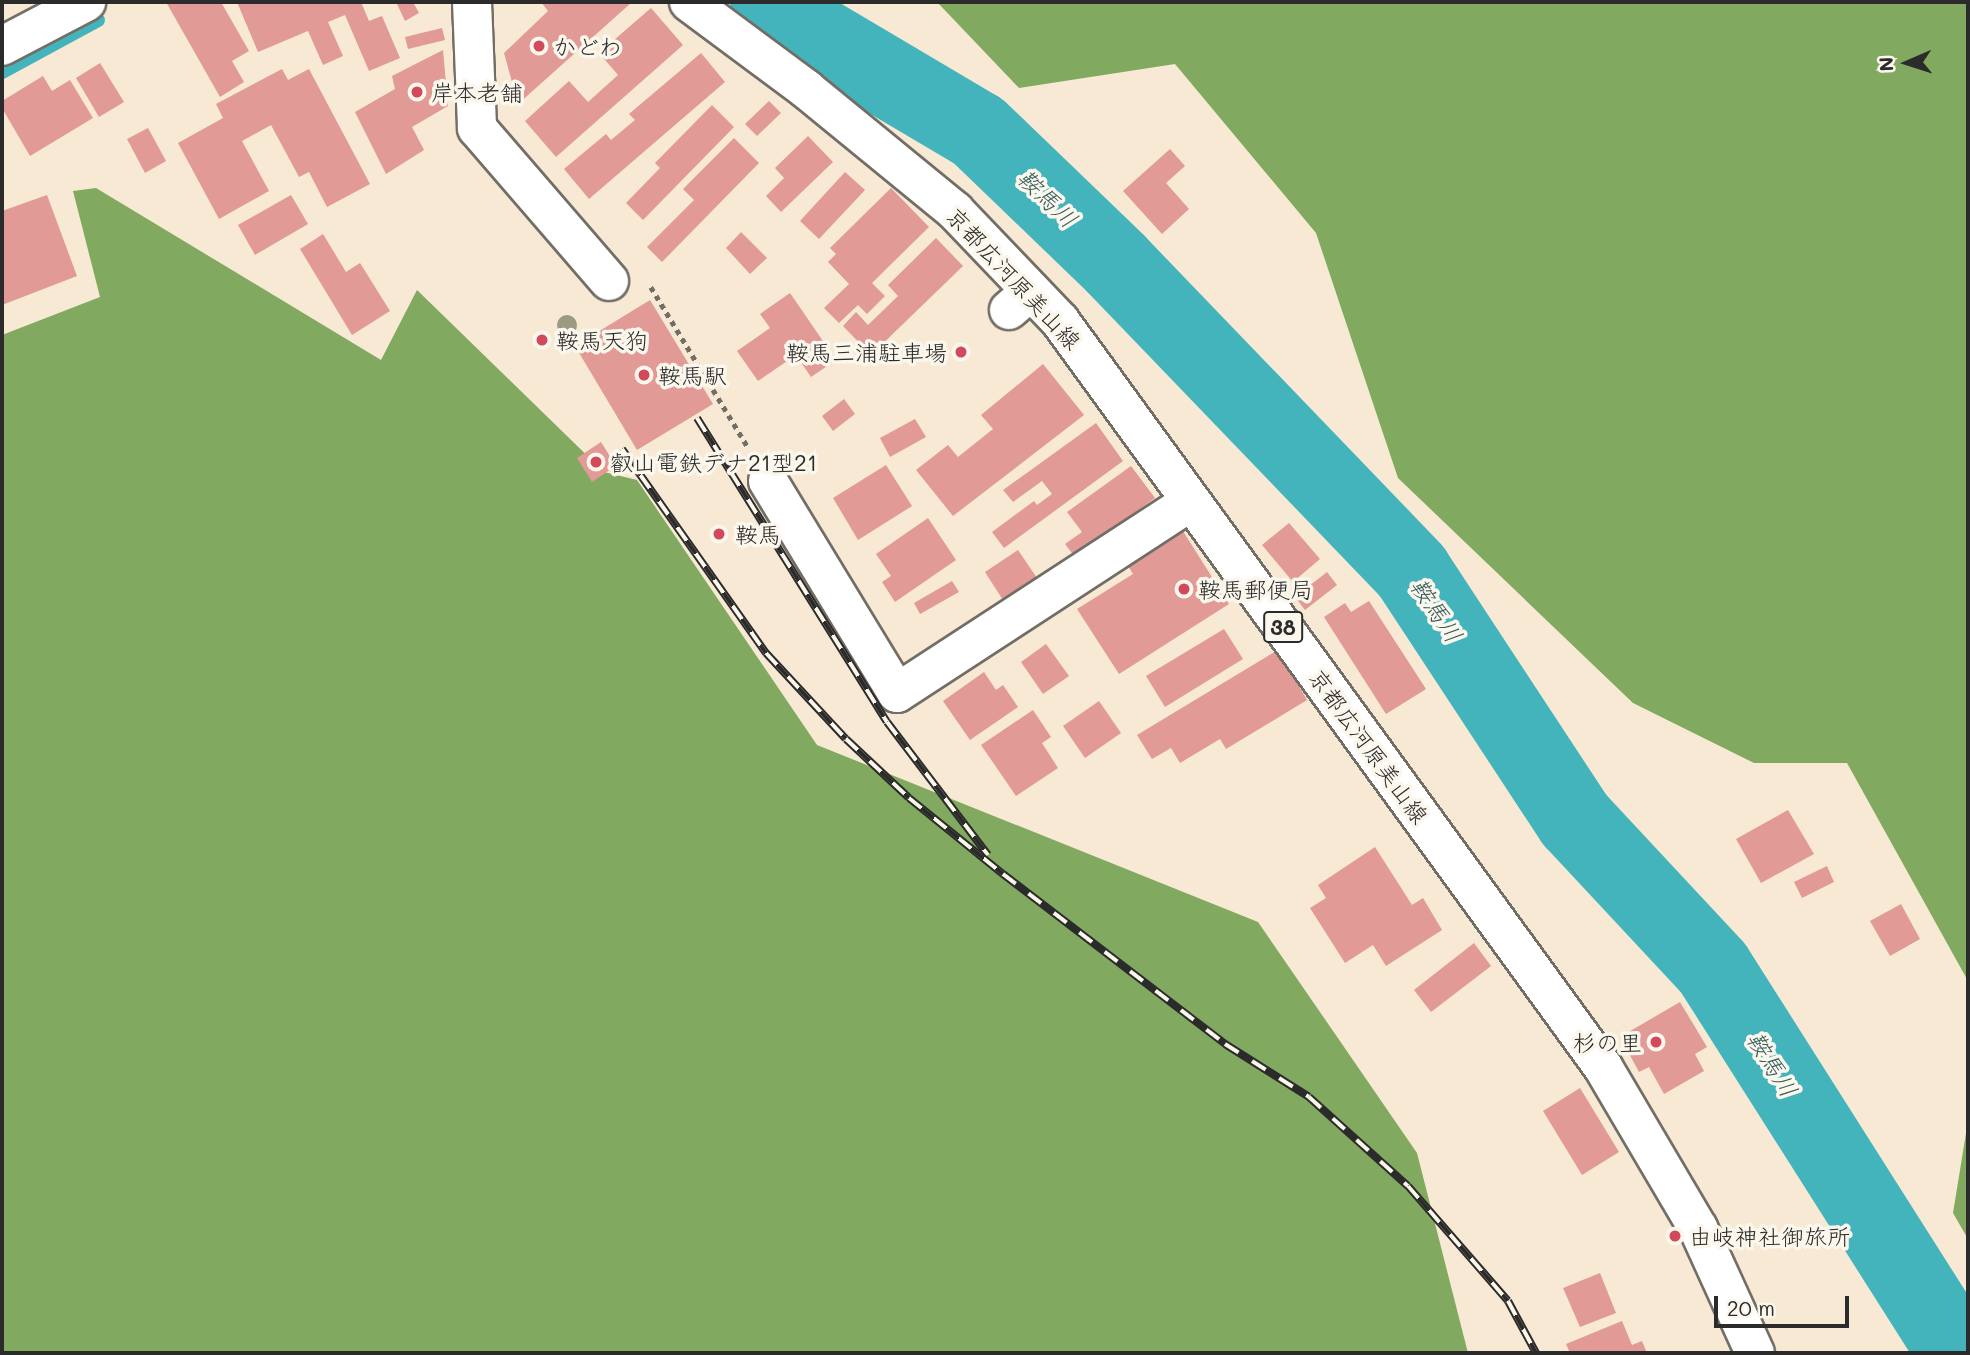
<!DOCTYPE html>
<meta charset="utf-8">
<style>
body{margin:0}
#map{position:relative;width:1970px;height:1355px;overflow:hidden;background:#f7e9d4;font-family:Mali,"Klee One",sans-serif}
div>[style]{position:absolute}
.forest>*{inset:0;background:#81a95f}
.stream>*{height:14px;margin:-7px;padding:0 7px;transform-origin:7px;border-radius:7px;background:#44b4bc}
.river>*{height:80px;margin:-40px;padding:0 40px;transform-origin:40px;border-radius:40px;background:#44b4bc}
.building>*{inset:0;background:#e19a96}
.path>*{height:4.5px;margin-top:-2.25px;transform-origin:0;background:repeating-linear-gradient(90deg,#726e66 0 5px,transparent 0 10px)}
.roads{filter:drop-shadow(2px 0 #726e66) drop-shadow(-2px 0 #726e66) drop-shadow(0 2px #726e66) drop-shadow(0 -2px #726e66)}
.minor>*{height:38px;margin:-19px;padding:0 19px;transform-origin:19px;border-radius:19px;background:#fff}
.major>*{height:38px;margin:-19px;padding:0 19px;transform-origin:19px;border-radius:19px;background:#fff}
.rail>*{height:8px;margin-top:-4px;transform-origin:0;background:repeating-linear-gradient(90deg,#fbf7ec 0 16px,#2b2b2b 0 32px);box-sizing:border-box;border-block:2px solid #2b2b2b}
.trees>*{width:20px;height:20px;margin:-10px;border-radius:50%;background:#9b9a82}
.dots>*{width:19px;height:19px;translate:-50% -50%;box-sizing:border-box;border:4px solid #fbf7ec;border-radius:50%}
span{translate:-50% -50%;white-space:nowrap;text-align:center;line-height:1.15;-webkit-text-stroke:7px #fbf7ec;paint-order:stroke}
.shield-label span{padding:2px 5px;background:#fbf7ec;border:2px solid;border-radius:5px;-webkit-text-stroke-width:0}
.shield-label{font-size:21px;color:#2b2b2b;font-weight:700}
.poi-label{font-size:23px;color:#2b2b2b}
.left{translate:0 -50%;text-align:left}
.right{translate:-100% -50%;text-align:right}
.street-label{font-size:23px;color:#2b2b2b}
.water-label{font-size:24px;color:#345b5e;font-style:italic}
.frame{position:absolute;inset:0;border:4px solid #2b2b2b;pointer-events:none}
.north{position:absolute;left:1872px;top:28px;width:70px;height:70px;-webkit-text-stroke:5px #fbf7ec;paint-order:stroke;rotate:267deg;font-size:19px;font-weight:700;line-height:28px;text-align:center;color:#2b2b2b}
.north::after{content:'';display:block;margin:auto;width:24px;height:32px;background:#2b2b2b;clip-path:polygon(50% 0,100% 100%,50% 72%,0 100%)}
.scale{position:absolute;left:1714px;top:1296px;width:135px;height:32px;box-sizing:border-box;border:4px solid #2b2b2b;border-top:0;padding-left:9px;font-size:21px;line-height:24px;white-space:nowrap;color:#2b2b2b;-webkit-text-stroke:5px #fbf7ec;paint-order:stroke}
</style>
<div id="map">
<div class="forest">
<div style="clip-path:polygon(937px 2px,1968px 2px,1968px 981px,1847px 763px,1754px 763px,1633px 703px,1398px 478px,1316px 233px,1175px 64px,1019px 88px)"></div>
<div style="clip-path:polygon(96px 188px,381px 360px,417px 290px,604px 472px,637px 480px,817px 745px,1258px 922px,1417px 1153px,1468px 1353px,2px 1353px,2px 335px,100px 297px,73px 191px)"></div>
<div style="clip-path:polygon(1968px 1121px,1968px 1239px,1953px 1213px)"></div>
</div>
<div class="stream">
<div style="left:2px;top:72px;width:109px;rotate:-28.4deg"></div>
</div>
<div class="river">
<div style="left:770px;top:2px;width:41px;rotate:38deg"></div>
<div style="left:802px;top:27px;width:204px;rotate:30.6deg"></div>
<div style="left:978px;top:131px;width:192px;rotate:43.9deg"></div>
<div style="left:1116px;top:264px;width:427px;rotate:46.1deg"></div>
<div style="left:1412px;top:572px;width:297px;rotate:56.7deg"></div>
<div style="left:1575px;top:820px;width:202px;rotate:47deg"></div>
<div style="left:1713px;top:968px;width:456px;rotate:57.6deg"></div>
</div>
<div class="building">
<div style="clip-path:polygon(166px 2px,221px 2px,249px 51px,232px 61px,244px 82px,220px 97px)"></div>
<div style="clip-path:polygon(237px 2px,361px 2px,369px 21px,382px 16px,400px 58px,369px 71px,345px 15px,328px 22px,343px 56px,323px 65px,308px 31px,258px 52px)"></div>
<div style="clip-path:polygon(396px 2px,413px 2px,419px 13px,405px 21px)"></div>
<div style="clip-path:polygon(541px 2px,631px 3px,518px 104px,504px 53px,548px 11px)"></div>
<div style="clip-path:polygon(651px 8px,683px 45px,556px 157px,525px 121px,569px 81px,588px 102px,618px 75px,599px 53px)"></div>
<div style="clip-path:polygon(442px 28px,445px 40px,408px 49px,405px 37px)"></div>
<div style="clip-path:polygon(443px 50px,448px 106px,412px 127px,424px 150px,386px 174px,355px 112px,395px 89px,392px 76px)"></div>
<div style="clip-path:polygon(701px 53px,725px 82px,589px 199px,564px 169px,606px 134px,611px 140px,635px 120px,629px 114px)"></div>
<div style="clip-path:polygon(100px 63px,124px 102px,99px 117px,76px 78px)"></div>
<div style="clip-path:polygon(282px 69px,288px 80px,309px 69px,370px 184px,327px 207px,309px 172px,299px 177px,271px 125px,242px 141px,269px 191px,219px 219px,178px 143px,223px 118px,216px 104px)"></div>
<div style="clip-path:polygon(43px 76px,52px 91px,70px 80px,93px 118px,30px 156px,2px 108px,2px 101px)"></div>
<div style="clip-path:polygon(769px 101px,781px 113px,757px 136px,745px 124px)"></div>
<div style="clip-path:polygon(712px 105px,734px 127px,643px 220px,626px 203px,660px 168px,655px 163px)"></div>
<div style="clip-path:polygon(148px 128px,166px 161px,145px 173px,127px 139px)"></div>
<div style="clip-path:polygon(808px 136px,833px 162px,781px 212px,766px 196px,784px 178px,775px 168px)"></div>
<div style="clip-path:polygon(734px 138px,759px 163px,662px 262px,647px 247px,694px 200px,683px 189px)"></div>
<div style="clip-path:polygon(1170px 149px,1185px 166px,1166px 183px,1189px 209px,1162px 234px,1123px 191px)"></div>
<div style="clip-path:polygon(845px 172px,865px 190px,819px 239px,800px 221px)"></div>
<div style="clip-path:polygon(891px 188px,929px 227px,872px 283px,885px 296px,867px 314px,858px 305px,839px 323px,824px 308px,849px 284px,828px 262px,836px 254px,830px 248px)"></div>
<div style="clip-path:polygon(47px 195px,77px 276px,2px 305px,2px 211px)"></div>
<div style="clip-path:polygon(291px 195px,308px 224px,255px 255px,238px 225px)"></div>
<div style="clip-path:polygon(741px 232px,767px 258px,750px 274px,726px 248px)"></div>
<div style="clip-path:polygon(323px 234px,346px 272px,360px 263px,390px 311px,352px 335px,300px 249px)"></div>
<div style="clip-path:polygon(936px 238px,963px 266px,871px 355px,843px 326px,856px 312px,868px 325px,898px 296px,888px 285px)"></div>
<div style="clip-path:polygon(790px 293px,836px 360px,811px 377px,796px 355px,758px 381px,737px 351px,770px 328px,760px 314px)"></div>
<div style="clip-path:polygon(650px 300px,713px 404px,637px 450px,575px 346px)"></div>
<div style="clip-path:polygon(1043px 364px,1084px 415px,953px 516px,916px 470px,948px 445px,958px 457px,993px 429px,981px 415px)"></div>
<div style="clip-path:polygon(844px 399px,855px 414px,833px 431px,822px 416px)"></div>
<div style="clip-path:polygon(915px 419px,926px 437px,890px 457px,880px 438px)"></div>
<div style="clip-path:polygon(1096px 423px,1123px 461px,1004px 548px,992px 532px,1034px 501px,1037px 505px,1052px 494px,1042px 481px,1013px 502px,1003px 490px)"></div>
<div style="clip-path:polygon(601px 442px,616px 466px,592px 482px,577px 458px)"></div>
<div style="clip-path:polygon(886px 465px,912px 506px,858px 540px,833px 498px)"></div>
<div style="clip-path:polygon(1131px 466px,1155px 498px,1075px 557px,1065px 544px,1082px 532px,1067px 512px)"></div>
<div style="clip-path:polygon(928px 518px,956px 560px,895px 602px,882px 582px,891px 576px,876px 554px)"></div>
<div style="clip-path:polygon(1289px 523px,1320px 559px,1293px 582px,1262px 545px)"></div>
<div style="clip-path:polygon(1181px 528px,1229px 604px,1119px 674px,1077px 609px,1133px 574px,1126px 563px)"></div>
<div style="clip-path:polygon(1018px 550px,1037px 578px,1003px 600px,985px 572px)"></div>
<div style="clip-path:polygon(1327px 572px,1337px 585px,1305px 610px,1295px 597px)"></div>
<div style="clip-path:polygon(952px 581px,959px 592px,920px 614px,914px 603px)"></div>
<div style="clip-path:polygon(1369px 601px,1426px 689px,1386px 714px,1324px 617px,1345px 603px,1351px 612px)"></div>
<div style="clip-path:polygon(1224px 629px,1243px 659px,1165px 707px,1146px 676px)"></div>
<div style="clip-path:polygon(1046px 644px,1069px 676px,1043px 694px,1021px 662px)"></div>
<div style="clip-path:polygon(1278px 650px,1307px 700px,1226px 749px,1220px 739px,1180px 763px,1171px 748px,1152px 759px,1137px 735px)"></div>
<div style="clip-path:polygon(984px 672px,996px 690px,1003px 685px,1018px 707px,970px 740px,943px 701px)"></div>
<div style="clip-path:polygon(1099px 701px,1121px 733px,1085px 758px,1063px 726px)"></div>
<div style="clip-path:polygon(1033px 710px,1051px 737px,1042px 743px,1058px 768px,1016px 796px,981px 745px)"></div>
<div style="clip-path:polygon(1788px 810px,1814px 854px,1761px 883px,1736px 839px)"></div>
<div style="clip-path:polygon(1375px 847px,1412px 905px,1423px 898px,1442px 930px,1386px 966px,1373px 945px,1345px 963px,1310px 908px,1326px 898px,1318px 885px)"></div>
<div style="clip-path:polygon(1827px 866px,1834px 882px,1802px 898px,1794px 882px)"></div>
<div style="clip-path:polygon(1901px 904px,1920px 939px,1890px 956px,1870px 921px)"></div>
<div style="clip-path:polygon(1474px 943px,1491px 966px,1431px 1012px,1414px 990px)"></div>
<div style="clip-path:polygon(1680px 1002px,1707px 1047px,1695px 1054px,1704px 1071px,1664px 1094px,1649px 1067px,1639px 1072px,1620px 1037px)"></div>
<div style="clip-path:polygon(1580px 1088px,1619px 1152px,1582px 1175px,1543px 1111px)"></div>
<div style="clip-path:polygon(1600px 1273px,1616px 1313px,1580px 1327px,1563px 1288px)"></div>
<div style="clip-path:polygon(1622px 1321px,1632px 1345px,1642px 1341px,1647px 1353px,1570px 1353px,1566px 1344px)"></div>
</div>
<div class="path">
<div style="left:651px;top:287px;width:187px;rotate:58.8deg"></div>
</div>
<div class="roads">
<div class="minor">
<div style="left:472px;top:2px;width:126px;rotate:87.7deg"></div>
<div style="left:477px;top:128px;width:202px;rotate:49.2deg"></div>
<div style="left:2px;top:46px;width:95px;rotate:-27.6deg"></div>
<div style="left:1009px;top:310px;width:29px;rotate:-41deg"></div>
<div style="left:768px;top:481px;width:248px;rotate:58.7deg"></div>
<div style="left:897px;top:693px;width:351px;rotate:-33.1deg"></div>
</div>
<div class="major">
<div style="left:689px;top:2px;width:146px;rotate:36.6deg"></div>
<div style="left:806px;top:89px;width:193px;rotate:39.3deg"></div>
<div style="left:955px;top:211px;width:152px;rotate:46.3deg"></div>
<div style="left:1060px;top:321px;width:923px;rotate:53.95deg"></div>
<div style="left:1603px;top:1067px;width:187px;rotate:59.5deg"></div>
<div style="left:1698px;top:1228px;width:137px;rotate:65.5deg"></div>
</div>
</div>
<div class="rail">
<div style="left:697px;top:418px;width:358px;rotate:58deg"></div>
<div style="left:887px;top:722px;width:167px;rotate:52.8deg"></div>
<div style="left:622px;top:449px;width:250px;rotate:54.8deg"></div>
<div style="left:766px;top:653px;width:117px;rotate:47.1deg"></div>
<div style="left:846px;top:739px;width:86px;rotate:43.1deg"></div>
<div style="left:909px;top:798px;width:121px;rotate:39deg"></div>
<div style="left:1003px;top:874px;width:280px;rotate:37.4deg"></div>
<div style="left:1225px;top:1044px;width:99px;rotate:32.2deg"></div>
<div style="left:1309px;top:1097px;width:133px;rotate:42deg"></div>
<div style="left:1408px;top:1186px;width:152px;rotate:49deg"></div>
<div style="left:1508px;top:1301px;width:59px;rotate:61.7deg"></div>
</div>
<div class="trees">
<div style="left:567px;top:325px"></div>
</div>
<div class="dots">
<div style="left:539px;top:46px;background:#d1495b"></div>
<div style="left:417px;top:92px;background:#d1495b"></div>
<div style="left:542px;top:340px;background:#d1495b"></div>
<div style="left:961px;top:352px;background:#d1495b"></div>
<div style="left:644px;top:375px;background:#d1495b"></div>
<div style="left:596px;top:462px;background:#d1495b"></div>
<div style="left:719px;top:534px;background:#d1495b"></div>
<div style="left:1184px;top:589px;background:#d1495b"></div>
<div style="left:1656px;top:1042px;background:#d1495b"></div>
<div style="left:1675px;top:1236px;background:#d1495b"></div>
</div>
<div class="shield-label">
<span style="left:1283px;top:627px">38</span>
</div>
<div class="poi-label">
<span class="left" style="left:553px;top:46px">かどわ</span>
<span class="left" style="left:431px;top:92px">岸本老舗</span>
<span class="left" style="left:556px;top:340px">鞍馬天狗</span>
<span class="right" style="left:947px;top:352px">鞍馬三浦駐車場</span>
<span class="left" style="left:658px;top:375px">鞍馬駅</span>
<span class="left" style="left:610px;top:462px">叡山電鉄デナ21型21</span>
<span class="left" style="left:735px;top:534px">鞍馬</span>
<span class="left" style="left:1198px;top:589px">鞍馬郵便局</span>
<span class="right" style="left:1642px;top:1042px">杉の里</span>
<span class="left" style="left:1689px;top:1236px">由岐神社御旅所</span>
</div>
<div class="street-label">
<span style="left:1014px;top:278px;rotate:47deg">京都広河原美山線</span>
<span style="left:1369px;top:746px;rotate:54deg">京都広河原美山線</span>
</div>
<div class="water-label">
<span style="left:1048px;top:198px;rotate:44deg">鞍馬川</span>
<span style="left:1437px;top:610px;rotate:56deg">鞍馬川</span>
<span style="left:1773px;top:1064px;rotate:58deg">鞍馬川</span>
</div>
<div class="frame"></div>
<div class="north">N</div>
<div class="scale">20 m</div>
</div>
